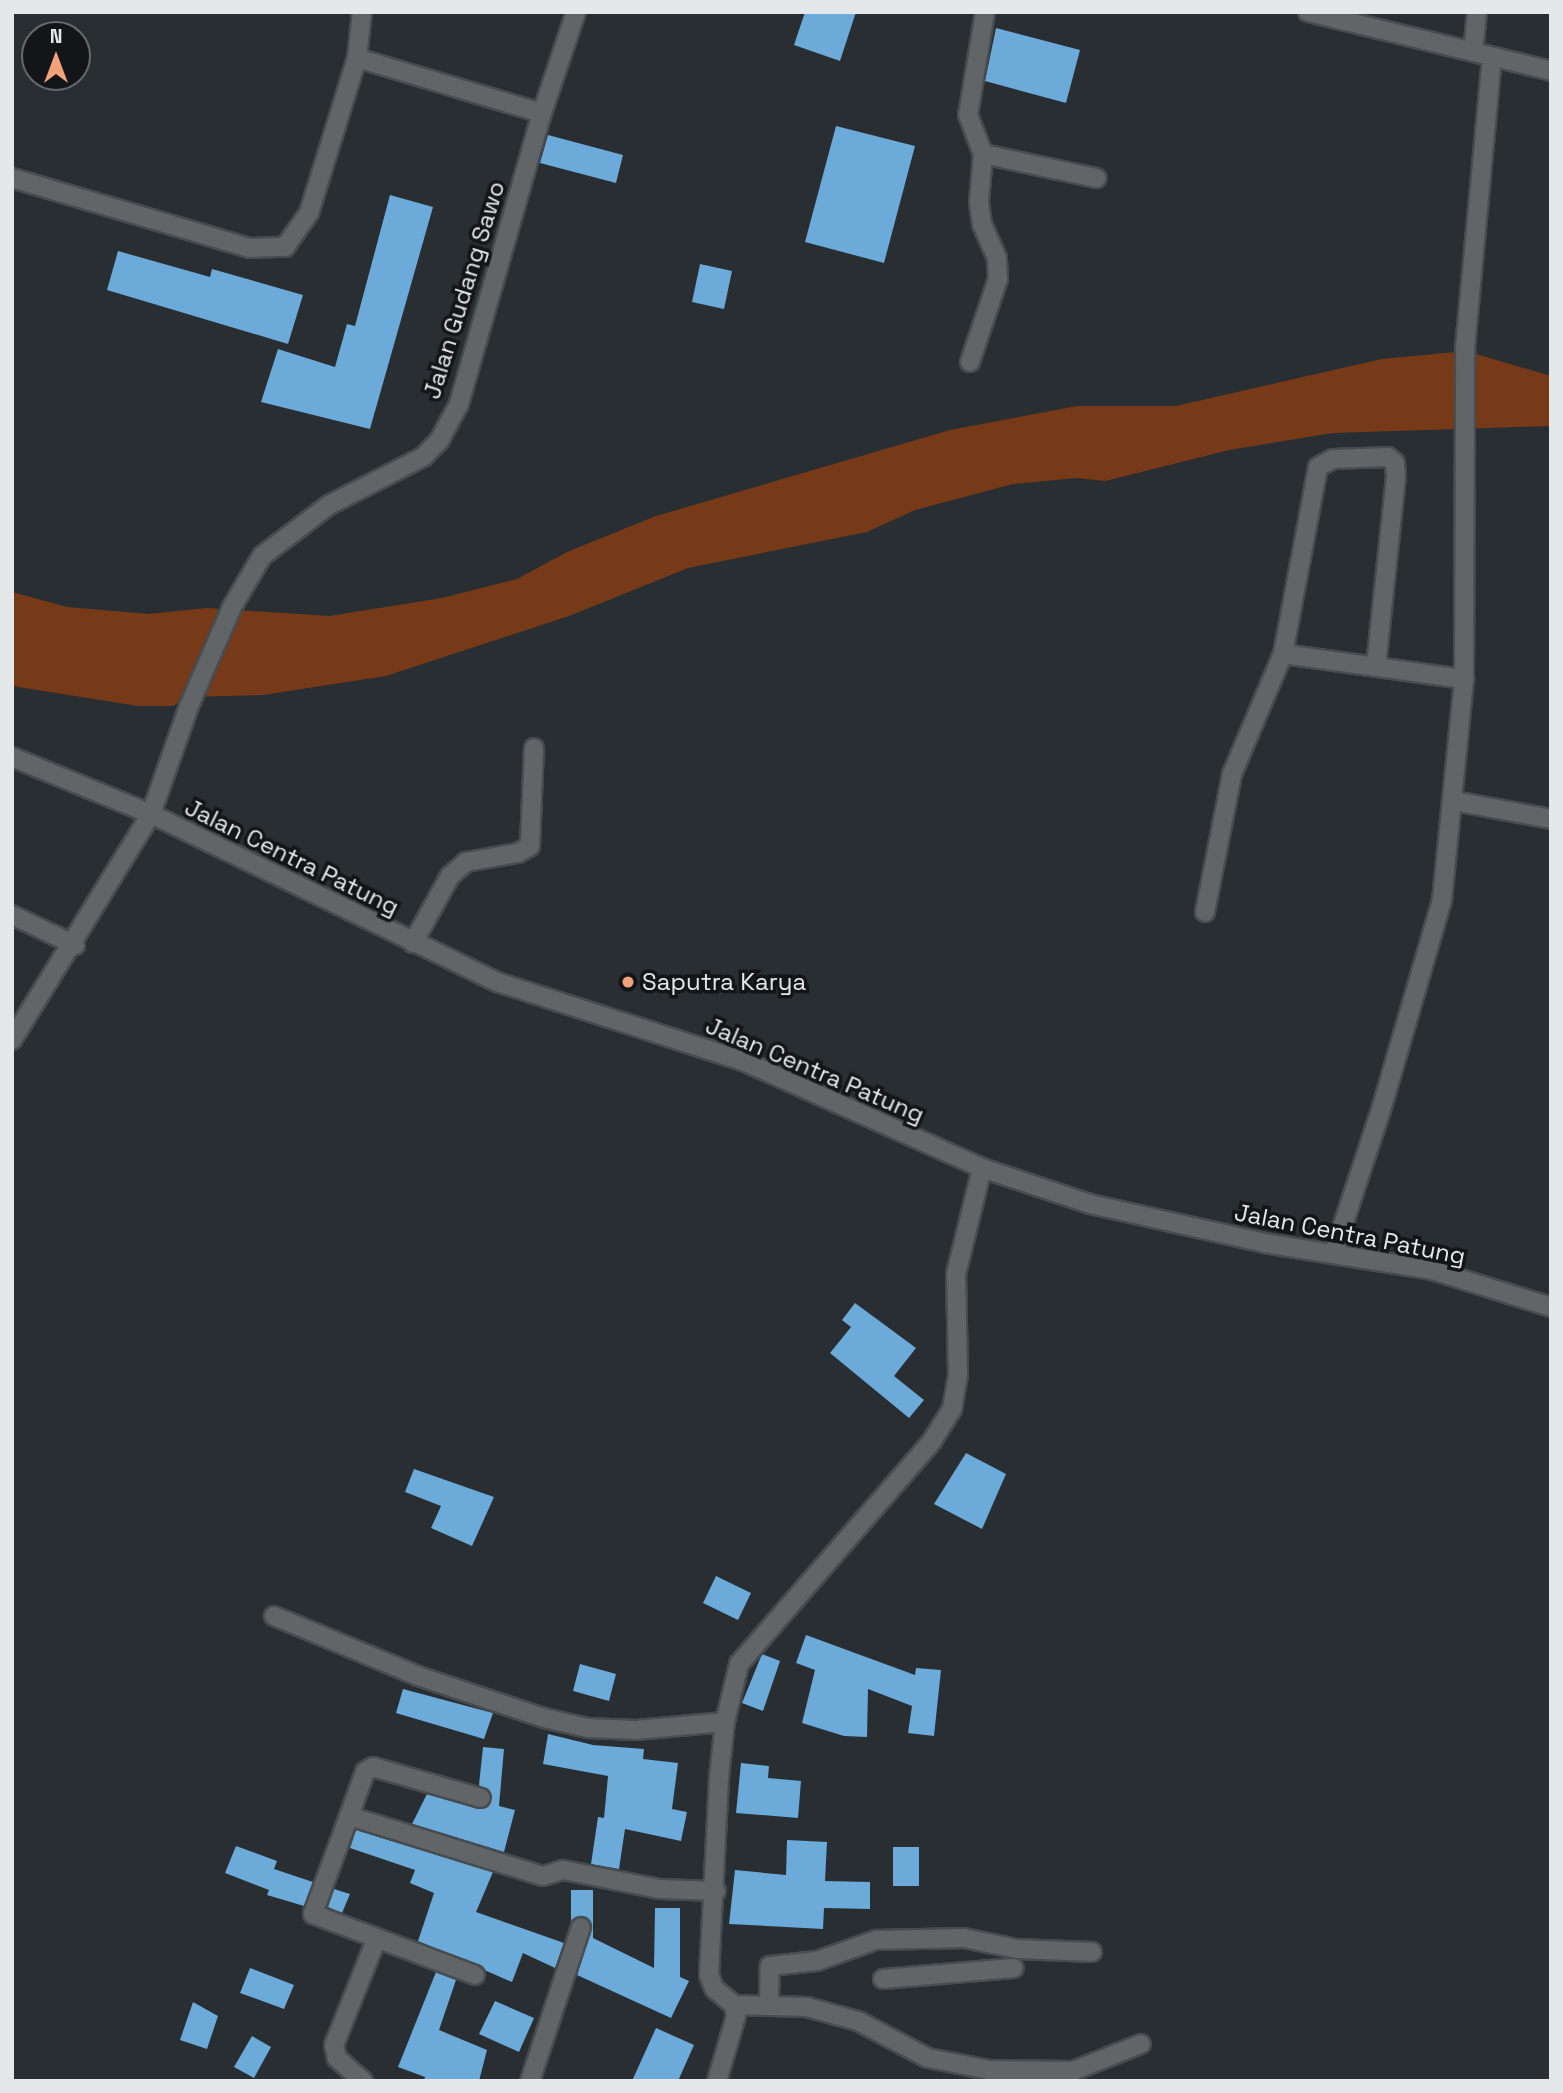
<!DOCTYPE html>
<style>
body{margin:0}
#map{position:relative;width:1563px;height:2093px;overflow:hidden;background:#282e32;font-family:"Space Grotesk",sans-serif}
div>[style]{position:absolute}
.water>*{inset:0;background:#763a19}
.building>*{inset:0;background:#6baad9}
.roads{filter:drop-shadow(2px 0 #464c50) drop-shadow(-2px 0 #464c50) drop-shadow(0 2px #464c50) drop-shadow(0 -2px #464c50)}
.minor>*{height:18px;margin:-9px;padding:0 9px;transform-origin:9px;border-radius:9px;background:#626567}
.dots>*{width:19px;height:19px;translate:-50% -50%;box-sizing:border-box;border:4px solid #131518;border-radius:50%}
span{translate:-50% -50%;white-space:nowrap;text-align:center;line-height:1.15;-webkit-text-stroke:7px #131518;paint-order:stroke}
.street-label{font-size:24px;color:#e4e8eb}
.poi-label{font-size:24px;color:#e4e8eb}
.left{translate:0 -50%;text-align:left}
.frame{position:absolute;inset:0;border:14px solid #e4e8eb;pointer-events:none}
.north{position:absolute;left:21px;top:21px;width:70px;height:70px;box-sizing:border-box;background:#131518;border:2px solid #67696c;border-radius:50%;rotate:0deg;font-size:19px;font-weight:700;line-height:28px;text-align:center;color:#e4e8eb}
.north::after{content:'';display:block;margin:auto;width:24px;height:32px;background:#f1a27b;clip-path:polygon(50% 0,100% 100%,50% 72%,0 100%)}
</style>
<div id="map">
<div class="water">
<div style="clip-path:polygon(1466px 351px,1551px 376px,1551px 426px,1333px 433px,1229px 450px,1105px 481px,1077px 478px,1013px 484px,915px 510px,867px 532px,688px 568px,569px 616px,386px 676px,263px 695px,187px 697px,173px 706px,138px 706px,12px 686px,12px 592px,67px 607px,149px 614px,207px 608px,329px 616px,442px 598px,517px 579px,567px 552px,656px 516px,950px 430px,1077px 406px,1176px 406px,1382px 359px)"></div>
</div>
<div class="building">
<div style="clip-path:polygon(805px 12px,856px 12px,840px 61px,794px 45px)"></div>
<div style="clip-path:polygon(996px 28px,1080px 50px,1066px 103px,985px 81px)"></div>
<div style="clip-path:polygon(836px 126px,915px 146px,884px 263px,805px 242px)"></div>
<div style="clip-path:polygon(548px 135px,623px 155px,616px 183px,540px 163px)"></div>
<div style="clip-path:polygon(390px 195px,433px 207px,370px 429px,261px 402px,278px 349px,335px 367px,347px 324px,355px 326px)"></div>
<div style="clip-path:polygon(118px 251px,210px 277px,212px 269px,303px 295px,288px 344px,107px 290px)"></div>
<div style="clip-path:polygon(700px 264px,732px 271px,724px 309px,692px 302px)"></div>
<div style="clip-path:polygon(855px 1303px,916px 1348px,894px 1376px,924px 1400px,909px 1418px,830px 1353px,851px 1327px,842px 1320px)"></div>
<div style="clip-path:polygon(966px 1453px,1006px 1474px,982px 1529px,934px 1504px)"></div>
<div style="clip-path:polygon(414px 1469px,494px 1497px,472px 1546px,431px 1528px,441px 1506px,405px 1492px)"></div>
<div style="clip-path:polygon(716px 1576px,751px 1593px,738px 1620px,703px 1603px)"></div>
<div style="clip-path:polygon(806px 1635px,915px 1675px,916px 1668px,941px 1670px,934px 1736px,908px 1733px,912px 1706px,868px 1689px,867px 1737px,844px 1736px,802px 1723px,815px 1670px,796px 1663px)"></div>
<div style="clip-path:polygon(762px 1654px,780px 1661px,763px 1711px,742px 1703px)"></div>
<div style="clip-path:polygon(580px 1664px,616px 1674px,609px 1701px,573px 1691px)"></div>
<div style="clip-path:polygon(403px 1689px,493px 1713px,484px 1739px,396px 1713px)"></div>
<div style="clip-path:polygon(548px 1734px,593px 1745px,644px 1749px,643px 1759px,678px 1763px,672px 1809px,687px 1812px,681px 1841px,625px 1829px,619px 1869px,591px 1864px,598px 1817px,604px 1818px,608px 1776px,543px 1764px)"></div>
<div style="clip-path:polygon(483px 1747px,504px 1749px,499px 1806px,515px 1810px,504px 1852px,412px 1824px,427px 1794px,478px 1809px,489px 1806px,492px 1795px,479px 1785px)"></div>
<div style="clip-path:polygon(741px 1763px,769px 1766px,768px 1778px,801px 1781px,798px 1818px,736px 1813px)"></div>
<div style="clip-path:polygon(356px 1830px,493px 1872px,476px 1912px,564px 1943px,555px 1968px,523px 1953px,512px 1982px,418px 1941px,434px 1893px,410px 1883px,415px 1870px,350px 1848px)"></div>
<div style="clip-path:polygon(787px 1840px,827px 1842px,825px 1881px,870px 1882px,870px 1909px,824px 1908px,823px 1929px,729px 1924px,735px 1870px,786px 1875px)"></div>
<div style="clip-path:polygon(236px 1846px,277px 1861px,274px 1869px,313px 1882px,304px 1906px,267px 1895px,269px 1890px,225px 1873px)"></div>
<div style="clip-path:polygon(893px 1847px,919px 1847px,919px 1886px,893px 1886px)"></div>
<div style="clip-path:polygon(334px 1889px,350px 1894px,342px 1913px,328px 1907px)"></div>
<div style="clip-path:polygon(571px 1890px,593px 1890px,593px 1938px,654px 1968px,655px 1908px,680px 1908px,680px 1977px,689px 1981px,671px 2018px,577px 1975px,592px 1925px,584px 1916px,571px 1922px)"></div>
<div style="clip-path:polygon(250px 1968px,294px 1985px,284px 2009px,240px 1993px)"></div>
<div style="clip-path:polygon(436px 1972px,456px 1980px,439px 2030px,487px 2050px,479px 2081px,424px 2081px,425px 2077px,398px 2067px)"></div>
<div style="clip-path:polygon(495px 2001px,534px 2018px,519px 2052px,479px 2034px)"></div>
<div style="clip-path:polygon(193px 2002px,218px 2016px,207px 2049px,180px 2040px)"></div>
<div style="clip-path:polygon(656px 2028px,694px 2045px,678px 2081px,632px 2081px)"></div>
<div style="clip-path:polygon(252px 2036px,271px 2047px,254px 2078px,234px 2067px)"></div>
</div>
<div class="roads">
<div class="minor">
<div style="left:362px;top:12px;width:46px;rotate:96.2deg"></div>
<div style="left:357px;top:58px;width:193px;rotate:16.6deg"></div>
<div style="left:1308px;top:12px;width:250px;rotate:13.6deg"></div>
<div style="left:1473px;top:52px;width:40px;rotate:-84.3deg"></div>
<div style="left:983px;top:154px;width:116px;rotate:12deg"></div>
<div style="left:12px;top:178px;width:248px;rotate:16.4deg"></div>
<div style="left:250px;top:248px;width:35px;rotate:-2deg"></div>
<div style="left:285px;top:247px;width:42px;rotate:-54.8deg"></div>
<div style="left:309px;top:213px;width:162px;rotate:-72.8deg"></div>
<div style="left:970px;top:362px;width:88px;rotate:-71.4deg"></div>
<div style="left:998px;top:279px;width:21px;rotate:-93deg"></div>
<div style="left:997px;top:258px;width:37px;rotate:-114deg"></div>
<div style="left:982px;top:224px;width:22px;rotate:-98deg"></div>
<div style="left:979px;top:202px;width:48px;rotate:-85.2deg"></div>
<div style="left:983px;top:154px;width:42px;rotate:-111deg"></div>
<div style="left:968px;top:115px;width:104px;rotate:-80.6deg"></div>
<div style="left:1283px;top:654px;width:190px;rotate:-79.4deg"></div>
<div style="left:1318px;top:467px;width:17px;rotate:-28deg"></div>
<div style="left:1333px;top:459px;width:55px;rotate:-2.1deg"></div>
<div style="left:1388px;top:457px;width:9px;rotate:41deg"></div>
<div style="left:1395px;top:463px;width:13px;rotate:86deg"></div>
<div style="left:1396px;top:476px;width:192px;rotate:96deg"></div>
<div style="left:12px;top:757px;width:150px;rotate:22.3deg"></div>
<div style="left:151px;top:814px;width:385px;rotate:25.9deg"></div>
<div style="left:497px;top:982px;width:258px;rotate:17.8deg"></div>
<div style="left:743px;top:1061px;width:262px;rotate:24.1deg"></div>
<div style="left:982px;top:1168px;width:114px;rotate:18.4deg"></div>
<div style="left:1090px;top:1204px;width:178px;rotate:12.6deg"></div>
<div style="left:1264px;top:1243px;width:170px;rotate:9.1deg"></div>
<div style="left:1432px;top:1270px;width:125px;rotate:17.3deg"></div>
<div style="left:1454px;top:801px;width:99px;rotate:10.5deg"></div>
<div style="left:1205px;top:912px;width:141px;rotate:-78.9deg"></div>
<div style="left:1232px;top:774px;width:130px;rotate:-67deg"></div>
<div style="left:1283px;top:654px;width:183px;rotate:7.9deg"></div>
<div style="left:12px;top:915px;width:70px;rotate:25.5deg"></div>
<div style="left:413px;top:943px;width:77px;rotate:-61.1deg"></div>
<div style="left:450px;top:876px;width:21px;rotate:-41deg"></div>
<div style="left:466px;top:862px;width:53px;rotate:-9.8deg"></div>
<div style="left:518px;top:853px;width:14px;rotate:-30deg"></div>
<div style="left:530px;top:846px;width:98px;rotate:-87.7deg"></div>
<div style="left:12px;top:1040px;width:265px;rotate:-58.4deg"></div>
<div style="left:151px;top:814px;width:114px;rotate:-70.6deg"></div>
<div style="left:189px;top:706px;width:108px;rotate:-66.5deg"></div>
<div style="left:232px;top:607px;width:59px;rotate:-59.5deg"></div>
<div style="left:262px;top:556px;width:84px;rotate:-37.3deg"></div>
<div style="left:329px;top:505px;width:106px;rotate:-27.1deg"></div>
<div style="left:423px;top:457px;width:23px;rotate:-45deg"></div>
<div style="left:439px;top:441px;width:42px;rotate:-61.6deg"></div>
<div style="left:459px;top:404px;width:303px;rotate:-74.1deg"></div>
<div style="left:542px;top:113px;width:107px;rotate:-71.4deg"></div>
<div style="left:1334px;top:1252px;width:150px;rotate:-71.7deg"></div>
<div style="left:1381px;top:1110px;width:219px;rotate:-73.8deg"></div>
<div style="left:1442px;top:900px;width:222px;rotate:-84.3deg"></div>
<div style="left:1464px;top:679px;width:331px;rotate:-89.8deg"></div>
<div style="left:1465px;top:348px;width:292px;rotate:-84.7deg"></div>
<div style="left:274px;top:1616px;width:156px;rotate:22.6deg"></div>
<div style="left:418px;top:1676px;width:133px;rotate:18.4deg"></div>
<div style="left:544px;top:1718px;width:45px;rotate:12.8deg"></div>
<div style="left:588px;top:1728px;width:48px;rotate:2.4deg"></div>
<div style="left:636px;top:1730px;width:89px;rotate:-5.1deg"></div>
<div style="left:349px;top:1816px;width:47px;rotate:-70deg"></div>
<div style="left:365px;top:1772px;width:9px;rotate:-32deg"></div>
<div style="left:373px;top:1767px;width:112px;rotate:16deg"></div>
<div style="left:475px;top:1975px;width:173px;rotate:-159.4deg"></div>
<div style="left:313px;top:1914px;width:104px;rotate:-69.8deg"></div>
<div style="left:349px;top:1816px;width:203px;rotate:17.2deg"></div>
<div style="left:543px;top:1876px;width:21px;rotate:-17deg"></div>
<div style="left:563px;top:1870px;width:99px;rotate:11.1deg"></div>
<div style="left:660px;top:1889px;width:56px;rotate:2deg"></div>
<div style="left:883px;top:1979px;width:131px;rotate:-4.8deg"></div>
<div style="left:734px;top:2005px;width:73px;rotate:1.6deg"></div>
<div style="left:807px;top:2007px;width:53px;rotate:15.4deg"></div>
<div style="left:858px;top:2021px;width:79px;rotate:27.9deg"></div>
<div style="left:928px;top:2058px;width:62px;rotate:11.1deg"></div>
<div style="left:989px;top:2070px;width:84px;rotate:0.7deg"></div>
<div style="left:1073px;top:2071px;width:73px;rotate:-21.7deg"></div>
<div style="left:769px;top:2005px;width:39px;rotate:-89deg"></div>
<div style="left:770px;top:1966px;width:47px;rotate:-6.1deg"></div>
<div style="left:817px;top:1961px;width:63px;rotate:-19.6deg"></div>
<div style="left:876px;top:1940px;width:88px;rotate:-1.3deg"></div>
<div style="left:964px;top:1938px;width:54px;rotate:11.7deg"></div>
<div style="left:1017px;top:1949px;width:75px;rotate:2.3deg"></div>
<div style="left:363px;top:2081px;width:35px;rotate:-139deg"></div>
<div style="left:337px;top:2058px;width:13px;rotate:-103deg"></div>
<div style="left:334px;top:2045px;width:113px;rotate:-68.2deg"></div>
<div style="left:530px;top:2081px;width:162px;rotate:-71.7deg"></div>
<div style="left:717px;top:2081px;width:68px;rotate:-73.7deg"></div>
<div style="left:736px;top:2016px;width:11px;rotate:-100deg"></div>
<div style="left:734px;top:2005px;width:26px;rotate:-140deg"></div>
<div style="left:714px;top:1988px;width:14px;rotate:-111deg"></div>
<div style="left:709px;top:1975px;width:198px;rotate:-87.1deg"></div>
<div style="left:719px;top:1777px;width:55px;rotate:-83.8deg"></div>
<div style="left:725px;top:1722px;width:60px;rotate:-76.4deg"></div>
<div style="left:739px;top:1664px;width:295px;rotate:-49.1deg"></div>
<div style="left:932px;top:1441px;width:38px;rotate:-58deg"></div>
<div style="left:952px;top:1409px;width:35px;rotate:-80deg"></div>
<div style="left:958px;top:1375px;width:101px;rotate:-91.1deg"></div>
<div style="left:956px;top:1274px;width:109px;rotate:-76.2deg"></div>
</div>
</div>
<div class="dots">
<div style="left:628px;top:982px;background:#f1a27b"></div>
</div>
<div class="street-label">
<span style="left:464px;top:290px;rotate:-73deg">Jalan Gudang Sawo</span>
<span style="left:292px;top:857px;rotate:26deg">Jalan Centra Patung</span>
<span style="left:815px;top:1070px;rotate:23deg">Jalan Centra Patung</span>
<span style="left:1350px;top:1234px;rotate:11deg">Jalan Centra Patung</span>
</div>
<div class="poi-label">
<span class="left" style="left:642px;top:982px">Saputra Karya</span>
</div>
<div class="frame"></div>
<div class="north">N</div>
</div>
